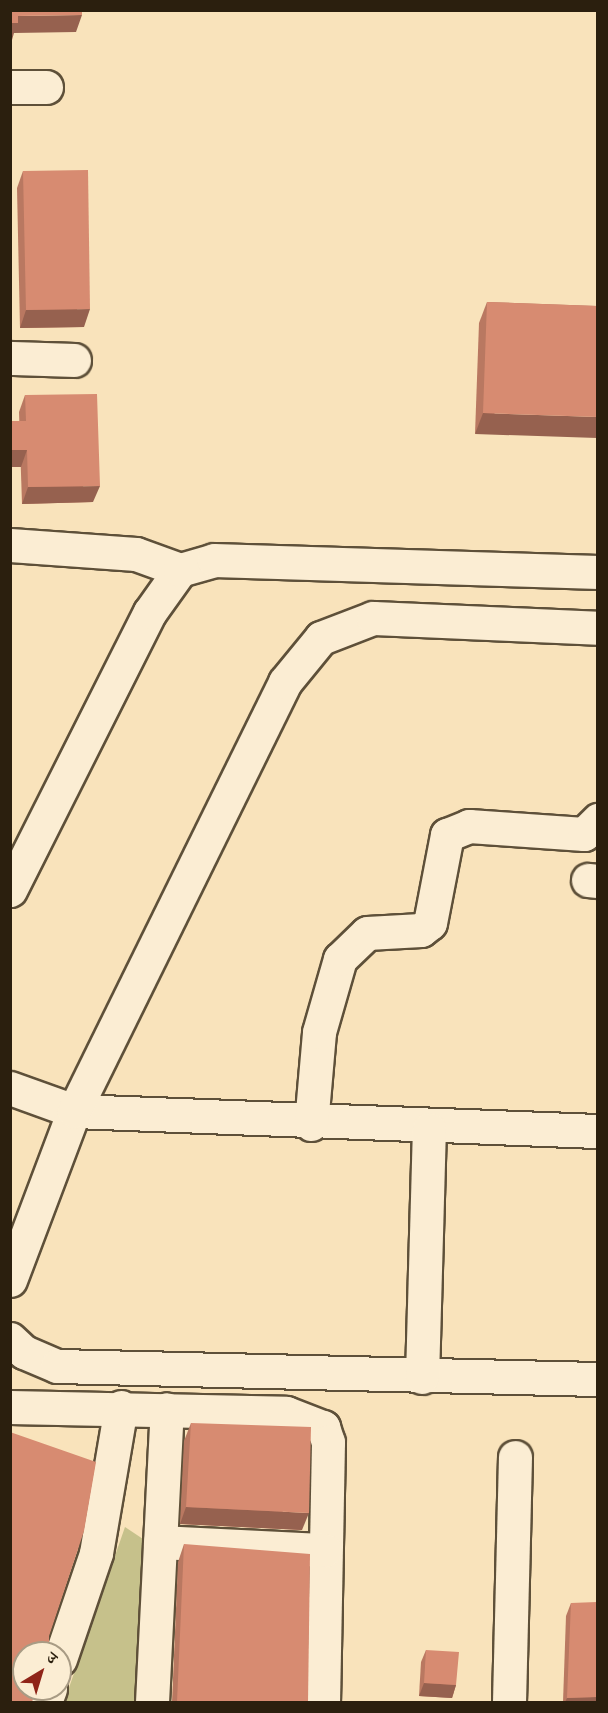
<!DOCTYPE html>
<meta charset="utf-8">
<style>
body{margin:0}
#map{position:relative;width:608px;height:1713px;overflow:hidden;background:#f9e3bb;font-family:Cardo,"Noto Serif Devanagari",serif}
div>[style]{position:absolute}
.green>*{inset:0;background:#c6c18b}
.roads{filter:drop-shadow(2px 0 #5e5039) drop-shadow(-2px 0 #5e5039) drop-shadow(0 2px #5e5039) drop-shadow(0 -2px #5e5039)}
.minor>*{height:33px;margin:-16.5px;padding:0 16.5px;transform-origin:16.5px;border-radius:16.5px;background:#fbedd3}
.wall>*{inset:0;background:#b97861}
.shaded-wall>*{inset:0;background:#96614f}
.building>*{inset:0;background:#d78b71}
span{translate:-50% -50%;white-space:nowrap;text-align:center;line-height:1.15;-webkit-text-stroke:4.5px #fbedd3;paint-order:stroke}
.frame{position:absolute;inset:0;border:12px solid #2b1f0e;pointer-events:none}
.north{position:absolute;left:12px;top:1641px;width:60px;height:60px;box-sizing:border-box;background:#fbedd3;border:2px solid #a89b84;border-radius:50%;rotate:38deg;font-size:16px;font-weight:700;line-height:24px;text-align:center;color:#2b1f0e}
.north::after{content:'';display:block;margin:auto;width:21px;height:27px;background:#8f2418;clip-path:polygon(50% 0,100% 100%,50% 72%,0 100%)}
</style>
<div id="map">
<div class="green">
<div style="clip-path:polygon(125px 1527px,152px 1545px,145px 1702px,64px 1702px)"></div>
</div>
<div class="roads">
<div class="minor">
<div style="left:10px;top:87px;width:36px"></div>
<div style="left:10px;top:358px;width:64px;rotate:1.8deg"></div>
<div style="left:10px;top:545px;width:126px;rotate:4.1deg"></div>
<div style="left:136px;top:554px;width:47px;rotate:20deg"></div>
<div style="left:588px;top:880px;width:10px;rotate:6deg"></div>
<div style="left:10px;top:890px;width:311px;rotate:-63.3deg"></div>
<div style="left:150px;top:612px;width:52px;rotate:-54.5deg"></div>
<div style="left:180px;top:570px;width:35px;rotate:-16deg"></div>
<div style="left:214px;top:560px;width:384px;rotate:1.8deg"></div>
<div style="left:10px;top:1088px;width:68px;rotate:19.8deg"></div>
<div style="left:74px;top:1111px;width:524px;rotate:2.19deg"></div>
<div style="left:311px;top:1124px;width:92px;rotate:-85deg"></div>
<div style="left:319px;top:1032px;width:76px;rotate:-74deg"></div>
<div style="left:340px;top:959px;width:37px;rotate:-44deg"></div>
<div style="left:367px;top:933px;width:54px;rotate:-3.2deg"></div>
<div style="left:421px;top:930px;width:11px;rotate:-38deg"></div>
<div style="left:430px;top:923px;width:90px;rotate:-79.1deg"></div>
<div style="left:447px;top:835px;width:24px;rotate:-22deg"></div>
<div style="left:469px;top:826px;width:115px;rotate:4deg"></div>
<div style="left:584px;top:834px;width:20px;rotate:-45deg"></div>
<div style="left:10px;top:1280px;width:181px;rotate:-69.3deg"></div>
<div style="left:74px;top:1111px;width:478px;rotate:-63.8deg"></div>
<div style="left:285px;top:682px;width:57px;rotate:-50.7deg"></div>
<div style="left:321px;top:638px;width:56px;rotate:-21deg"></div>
<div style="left:373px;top:618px;width:225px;rotate:2.5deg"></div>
<div style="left:10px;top:1339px;width:19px;rotate:43deg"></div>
<div style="left:24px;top:1352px;width:36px;rotate:23deg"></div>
<div style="left:57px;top:1366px;width:541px;rotate:1.38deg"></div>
<div style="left:422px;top:1377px;width:248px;rotate:-88.4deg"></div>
<div style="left:10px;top:1407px;width:276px;rotate:1.2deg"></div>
<div style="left:286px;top:1413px;width:40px;rotate:21deg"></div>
<div style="left:323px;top:1427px;width:16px;rotate:72deg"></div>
<div style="left:328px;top:1442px;width:260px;rotate:91.1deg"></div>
<div style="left:160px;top:1542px;width:165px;rotate:2.8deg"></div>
<div style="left:60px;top:1659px;width:112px;rotate:-71.2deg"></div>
<div style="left:96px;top:1553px;width:148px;rotate:-80.3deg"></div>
<div style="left:45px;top:1702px;width:14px;rotate:-69deg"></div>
<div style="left:152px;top:1702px;width:293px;rotate:-87.1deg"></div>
<div style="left:509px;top:1702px;width:245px;rotate:-88.6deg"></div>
</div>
</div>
<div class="wall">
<div style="clip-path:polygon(23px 171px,84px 327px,20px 328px,17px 188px)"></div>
<div style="clip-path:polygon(487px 302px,597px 306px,475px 434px,479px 323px)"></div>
<div style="clip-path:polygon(25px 395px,93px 502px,22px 504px,19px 412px)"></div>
<div style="clip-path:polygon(191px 1423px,302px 1530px,180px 1524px,184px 1441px)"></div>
<div style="clip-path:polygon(184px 1544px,308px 1702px,172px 1702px,178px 1562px)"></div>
<div style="clip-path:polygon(571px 1603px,597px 1702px,563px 1702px,566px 1616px)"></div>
<div style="clip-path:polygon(426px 1650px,456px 1685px,452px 1698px,419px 1696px,421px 1662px)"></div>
</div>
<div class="shaded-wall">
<div style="clip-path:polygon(82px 15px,76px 32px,14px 33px,12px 40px,10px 40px,10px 23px,18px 16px)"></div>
<div style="clip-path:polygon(90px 309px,84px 327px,20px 328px,26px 310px)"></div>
<div style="clip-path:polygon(483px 413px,597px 417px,597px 438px,475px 434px)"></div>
<div style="clip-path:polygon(10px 450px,27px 450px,21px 467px,10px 467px)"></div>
<div style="clip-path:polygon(100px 486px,93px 502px,22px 504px,28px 487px)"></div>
<div style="clip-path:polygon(186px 1507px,309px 1513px,302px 1530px,180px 1524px)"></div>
<div style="clip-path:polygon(424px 1683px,456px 1685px,452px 1698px,419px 1696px)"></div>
<div style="clip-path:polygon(597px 1697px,597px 1702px,565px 1702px,567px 1698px)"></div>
</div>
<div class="building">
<div style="clip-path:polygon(10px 10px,82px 10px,82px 15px,18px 16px,18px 23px,10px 23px)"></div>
<div style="clip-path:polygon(88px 170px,90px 309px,26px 310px,23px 171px)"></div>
<div style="clip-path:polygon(487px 302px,597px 306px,597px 417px,483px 413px)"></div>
<div style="clip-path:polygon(97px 394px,100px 486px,28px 487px,27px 450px,10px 450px,10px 421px,26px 421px,25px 395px)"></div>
<div style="clip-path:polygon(191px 1423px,311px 1427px,309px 1513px,186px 1507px)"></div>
<div style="clip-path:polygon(10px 1432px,96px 1462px,84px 1531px,49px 1636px,49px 1648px,47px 1653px,24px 1653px,24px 1689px,35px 1689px,35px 1693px,32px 1702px,10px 1702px)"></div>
<div style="clip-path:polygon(184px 1544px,310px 1554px,308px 1702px,177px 1702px)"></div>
<div style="clip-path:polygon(597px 1602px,597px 1697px,567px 1698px,571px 1603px)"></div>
<div style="clip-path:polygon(426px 1650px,459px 1652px,456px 1685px,424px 1683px)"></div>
</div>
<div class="frame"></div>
<div class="north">उ</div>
</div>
